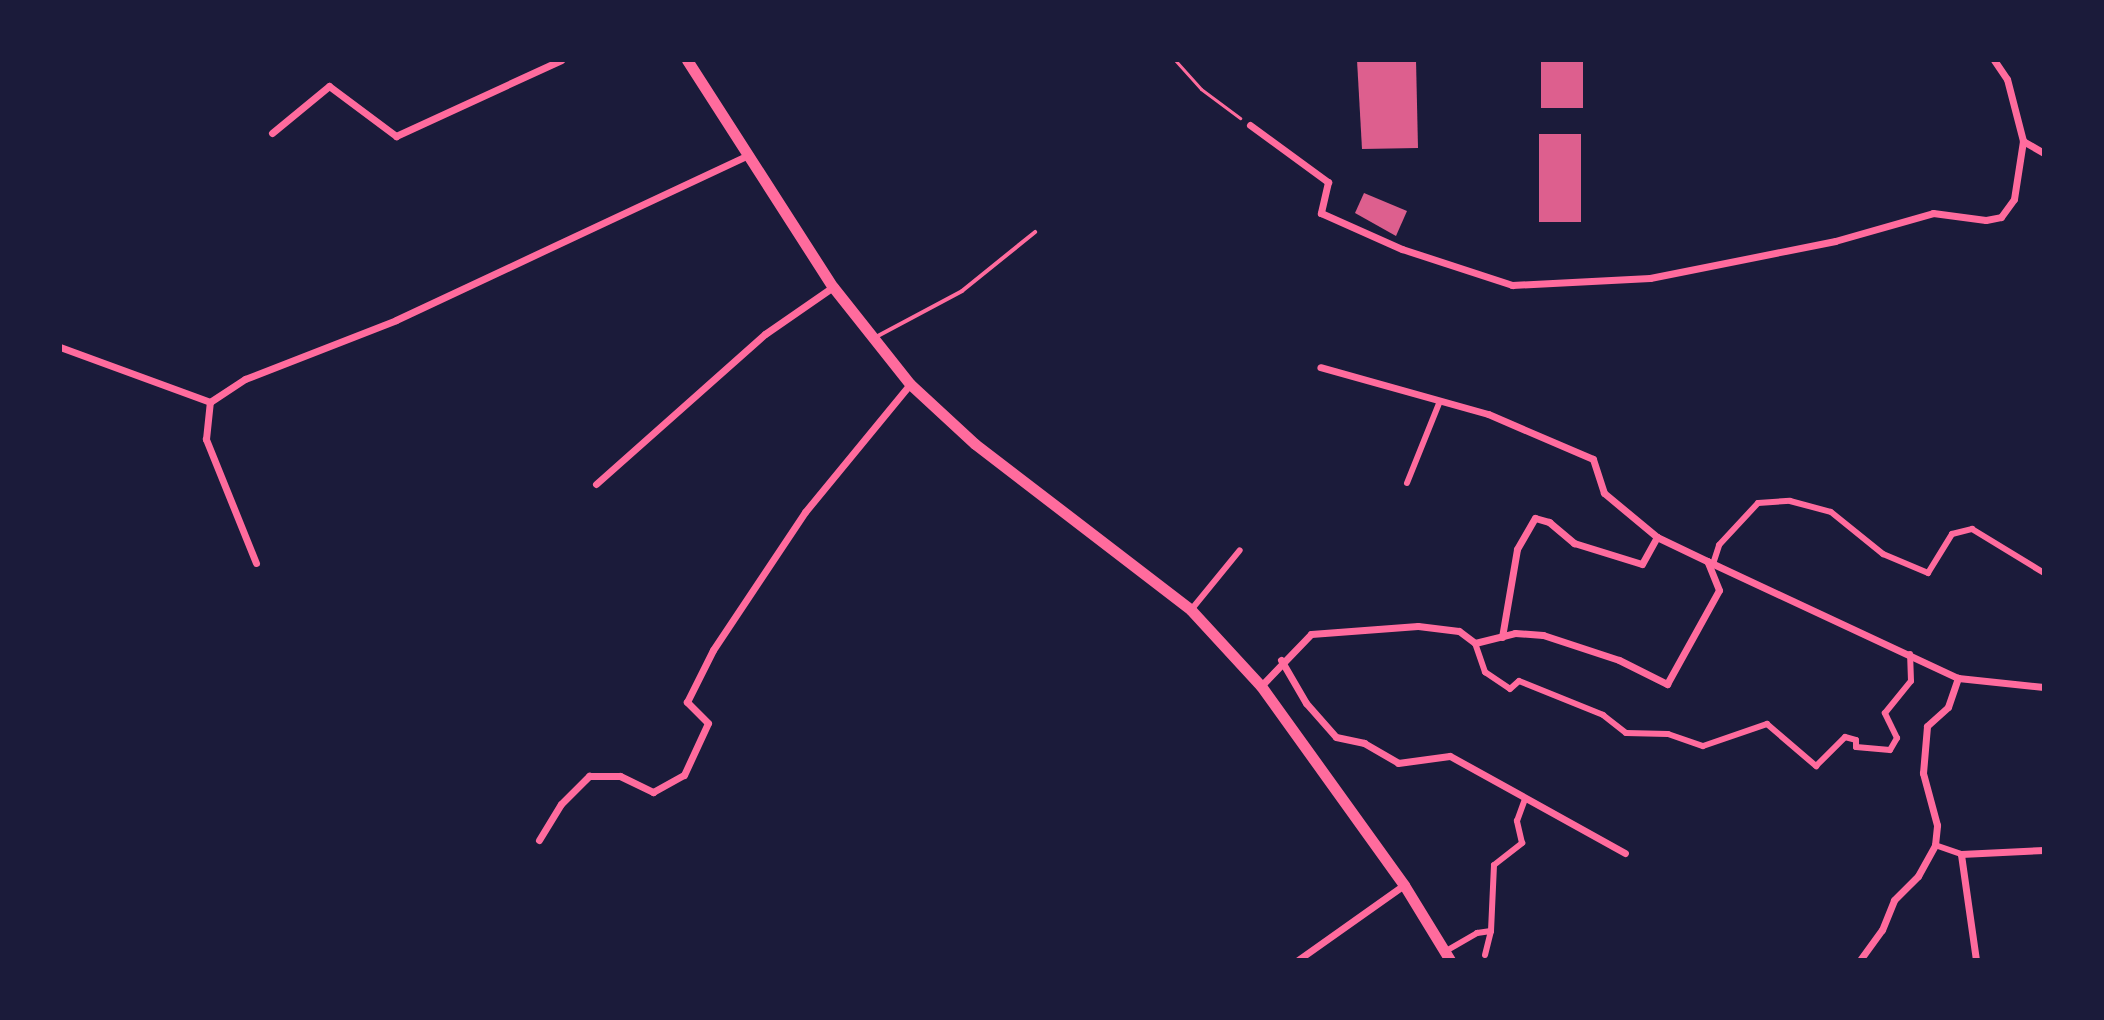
<!DOCTYPE html>
<style>
body{margin:0}
#map{position:relative;width:2104px;height:1020px;overflow:hidden;background:#1b1b3a;font-family:"Space Grotesk",sans-serif}
div>[style]{position:absolute}
.building>*{inset:0;background:#dd5f8e}
.path>*{height:3px;margin:-1.5px;padding:0 1.5px;transform-origin:1.5px;border-radius:1.5px;background:#ff6b9d}
.service>*{height:4px;margin:-2px;padding:0 2px;transform-origin:2px;border-radius:2px;background:#ff6b9d}
.pedestrian>*{height:6px;margin:-3px;padding:0 3px;transform-origin:3px;border-radius:3px;background:#ff6b9d}
.minor>*{height:7px;margin:-3.5px;padding:0 3.5px;transform-origin:3.5px;border-radius:3.5px;background:#ff6b9d}
.secondary>*{height:11px;margin:-5.5px;padding:0 5.5px;transform-origin:5.5px;border-radius:5.5px;background:#ff6b9d}
span{translate:-50% -50%;white-space:nowrap;text-align:center;line-height:1.15;-webkit-text-stroke:6px #1b1b3a;paint-order:stroke}
.frame{position:absolute;inset:0;border:62px solid #1b1b3a;pointer-events:none}
</style>
<div id="map">
<div class="building">
<div style="clip-path:polygon(1357px 60px,1416px 60px,1418px 148px,1362px 149px)"></div>
<div style="clip-path:polygon(1541px 60px,1583px 60px,1583px 108px,1541px 108px)"></div>
<div style="clip-path:polygon(1539px 134px,1581px 134px,1581px 222px,1539px 222px)"></div>
<div style="clip-path:polygon(1364px 193px,1407px 211px,1396px 236px,1355px 213px)"></div>
</div>
<div class="path">
<div style="left:1175px;top:60px;width:39px;rotate:48deg"></div>
<div style="left:1201px;top:89px;width:49px;rotate:36.6deg"></div>
</div>
<div class="service">
<div style="left:874px;top:338px;width:100px;rotate:-28.1deg"></div>
<div style="left:962px;top:291px;width:94px;rotate:-38.9deg"></div>
</div>
<div class="pedestrian">
<div style="left:1407px;top:483px;width:88px;rotate:-68.1deg"></div>
<div style="left:1713px;top:564px;width:20px;rotate:-72deg"></div>
<div style="left:1719px;top:545px;width:57px;rotate:-47.1deg"></div>
<div style="left:1758px;top:503px;width:32px;rotate:-4deg"></div>
<div style="left:1790px;top:501px;width:42px;rotate:15deg"></div>
<div style="left:1831px;top:512px;width:67px;rotate:38.9deg"></div>
<div style="left:1883px;top:554px;width:49px;rotate:22.9deg"></div>
<div style="left:1928px;top:573px;width:46px;rotate:-58.4deg"></div>
<div style="left:1952px;top:534px;width:21px;rotate:-14deg"></div>
<div style="left:1972px;top:529px;width:84px;rotate:31.4deg"></div>
<div style="left:1191px;top:610px;width:77px;rotate:-50.8deg"></div>
<div style="left:1475px;top:643px;width:31px;rotate:71deg"></div>
<div style="left:1485px;top:672px;width:30px;rotate:34deg"></div>
<div style="left:1510px;top:689px;width:12px;rotate:-42deg"></div>
<div style="left:1519px;top:681px;width:91px;rotate:22deg"></div>
<div style="left:1603px;top:715px;width:29px;rotate:38deg"></div>
<div style="left:1626px;top:733px;width:42px;rotate:1.4deg"></div>
<div style="left:1668px;top:734px;width:37px;rotate:19deg"></div>
<div style="left:1703px;top:746px;width:68px;rotate:-19deg"></div>
<div style="left:1767px;top:724px;width:65px;rotate:40.6deg"></div>
<div style="left:1816px;top:766px;width:41px;rotate:-45deg"></div>
<div style="left:1845px;top:737px;width:11px;rotate:15deg"></div>
<div style="left:1856px;top:740px;width:7px;rotate:90deg"></div>
<div style="left:1856px;top:747px;width:34px;rotate:5deg"></div>
<div style="left:1890px;top:750px;width:14px;rotate:-60deg"></div>
<div style="left:1897px;top:738px;width:28px;rotate:-116deg"></div>
<div style="left:1885px;top:713px;width:41px;rotate:-50.9deg"></div>
<div style="left:1911px;top:681px;width:27px;rotate:-92deg"></div>
<div style="left:1935px;top:845px;width:28px;rotate:19deg"></div>
<div style="left:1446px;top:951px;width:36px;rotate:-30deg"></div>
<div style="left:1477px;top:933px;width:14px;rotate:-8deg"></div>
<div style="left:1485px;top:955px;width:25px;rotate:-76deg"></div>
<div style="left:1491px;top:931px;width:66px;rotate:-87.4deg"></div>
<div style="left:1494px;top:865px;width:36px;rotate:-38deg"></div>
<div style="left:1522px;top:843px;width:23px;rotate:-103deg"></div>
<div style="left:1517px;top:821px;width:23px;rotate:-70deg"></div>
</div>
<div class="minor">
<div style="left:1994px;top:60px;width:23px;rotate:56deg"></div>
<div style="left:2007px;top:79px;width:64px;rotate:75.5deg"></div>
<div style="left:2023px;top:141px;width:24px;rotate:30deg"></div>
<div style="left:1250px;top:125px;width:97px;rotate:36.2deg"></div>
<div style="left:1328px;top:182px;width:32px;rotate:103deg"></div>
<div style="left:1321px;top:213px;width:89px;rotate:24deg"></div>
<div style="left:1402px;top:249px;width:116px;rotate:18.1deg"></div>
<div style="left:1512px;top:285px;width:138px;rotate:-2.9deg"></div>
<div style="left:1650px;top:278px;width:189px;rotate:-11.3deg"></div>
<div style="left:1835px;top:241px;width:102px;rotate:-15.9deg"></div>
<div style="left:1933px;top:213px;width:53px;rotate:7.5deg"></div>
<div style="left:1986px;top:220px;width:15px;rotate:-11deg"></div>
<div style="left:2001px;top:217px;width:22px;rotate:-54deg"></div>
<div style="left:2014px;top:199px;width:59px;rotate:-81.2deg"></div>
<div style="left:272px;top:133px;width:74px;rotate:-39.5deg"></div>
<div style="left:329px;top:86px;width:84px;rotate:36.7deg"></div>
<div style="left:396px;top:136px;width:182px;rotate:-24.7deg"></div>
<div style="left:60px;top:347px;width:160px;rotate:20.1deg"></div>
<div style="left:596px;top:484px;width:226px;rotate:-41.6deg"></div>
<div style="left:765px;top:334px;width:83px;rotate:-34.7deg"></div>
<div style="left:1707px;top:561px;width:277px;rotate:25deg"></div>
<div style="left:256px;top:563px;width:134px;rotate:-112deg"></div>
<div style="left:206px;top:439px;width:37px;rotate:-84deg"></div>
<div style="left:210px;top:402px;width:42px;rotate:-33.3deg"></div>
<div style="left:245px;top:379px;width:162px;rotate:-21.3deg"></div>
<div style="left:396px;top:320px;width:390px;rotate:-25.1deg"></div>
<div style="left:1502px;top:637px;width:89px;rotate:-80.3deg"></div>
<div style="left:1517px;top:549px;width:36px;rotate:-60deg"></div>
<div style="left:1535px;top:518px;width:15px;rotate:16deg"></div>
<div style="left:1549px;top:522px;width:33px;rotate:40deg"></div>
<div style="left:1574px;top:543px;width:71px;rotate:17.2deg"></div>
<div style="left:1642px;top:564px;width:31px;rotate:-61deg"></div>
<div style="left:1281px;top:660px;width:50px;rotate:59.8deg"></div>
<div style="left:1306px;top:703px;width:45px;rotate:48.6deg"></div>
<div style="left:1336px;top:737px;width:29px;rotate:12deg"></div>
<div style="left:1364px;top:743px;width:39px;rotate:30deg"></div>
<div style="left:1398px;top:763px;width:52px;rotate:-7.7deg"></div>
<div style="left:1450px;top:756px;width:200px;rotate:29deg"></div>
<div style="left:1261px;top:686px;width:72px;rotate:-46.1deg"></div>
<div style="left:1311px;top:634px;width:107px;rotate:-4.3deg"></div>
<div style="left:1418px;top:626px;width:41px;rotate:7deg"></div>
<div style="left:1459px;top:631px;width:20px;rotate:37deg"></div>
<div style="left:1475px;top:643px;width:41px;rotate:-14deg"></div>
<div style="left:1515px;top:633px;width:28px;rotate:4deg"></div>
<div style="left:1543px;top:635px;width:80px;rotate:18.2deg"></div>
<div style="left:1619px;top:660px;width:54px;rotate:26.6deg"></div>
<div style="left:1667px;top:684px;width:107px;rotate:-61deg"></div>
<div style="left:1719px;top:590px;width:31px;rotate:-112deg"></div>
<div style="left:1707px;top:561px;width:55px;rotate:-154.4deg"></div>
<div style="left:1657px;top:537px;width:69px;rotate:-140.3deg"></div>
<div style="left:1604px;top:493px;width:36px;rotate:-108deg"></div>
<div style="left:1593px;top:459px;width:114px;rotate:-156.8deg"></div>
<div style="left:1488px;top:414px;width:174px;rotate:-164.4deg"></div>
<div style="left:539px;top:840px;width:42px;rotate:-58.6deg"></div>
<div style="left:561px;top:804px;width:40px;rotate:-45deg"></div>
<div style="left:589px;top:776px;width:31px"></div>
<div style="left:620px;top:776px;width:37px;rotate:26deg"></div>
<div style="left:653px;top:792px;width:35px;rotate:-29deg"></div>
<div style="left:684px;top:775px;width:57px;rotate:-65.2deg"></div>
<div style="left:708px;top:723px;width:30px;rotate:-135deg"></div>
<div style="left:687px;top:702px;width:58px;rotate:-63.4deg"></div>
<div style="left:713px;top:650px;width:166px;rotate:-56.3deg"></div>
<div style="left:805px;top:512px;width:166px;rotate:-50.6deg"></div>
<div style="left:1298px;top:960px;width:130px;rotate:-35.3deg"></div>
<div style="left:1860px;top:960px;width:37px;rotate:-54deg"></div>
<div style="left:1882px;top:930px;width:32px;rotate:-68deg"></div>
<div style="left:1894px;top:900px;width:34px;rotate:-45deg"></div>
<div style="left:1918px;top:876px;width:35px;rotate:-61deg"></div>
<div style="left:1935px;top:845px;width:20px;rotate:-84deg"></div>
<div style="left:1937px;top:825px;width:54px;rotate:-105.1deg"></div>
<div style="left:1923px;top:773px;width:47px;rotate:-85.1deg"></div>
<div style="left:1927px;top:726px;width:28px;rotate:-42deg"></div>
<div style="left:1948px;top:707px;width:31px;rotate:-71deg"></div>
<div style="left:1958px;top:678px;width:86px;rotate:6deg"></div>
<div style="left:1976px;top:960px;width:107px;rotate:-98.1deg"></div>
<div style="left:1961px;top:854px;width:83px;rotate:-2.8deg"></div>
</div>
<div class="secondary">
<div style="left:687px;top:60px;width:270px;rotate:57.3deg"></div>
<div style="left:833px;top:287px;width:124px;rotate:51.6deg"></div>
<div style="left:910px;top:384px;width:88px;rotate:42.7deg"></div>
<div style="left:975px;top:444px;width:272px;rotate:37.5deg"></div>
<div style="left:1191px;top:610px;width:103px;rotate:47.4deg"></div>
<div style="left:1261px;top:686px;width:245px;rotate:54.3deg"></div>
<div style="left:1404px;top:885px;width:88px;rotate:58.5deg"></div>
</div>
<div class="frame"></div>
</div>
